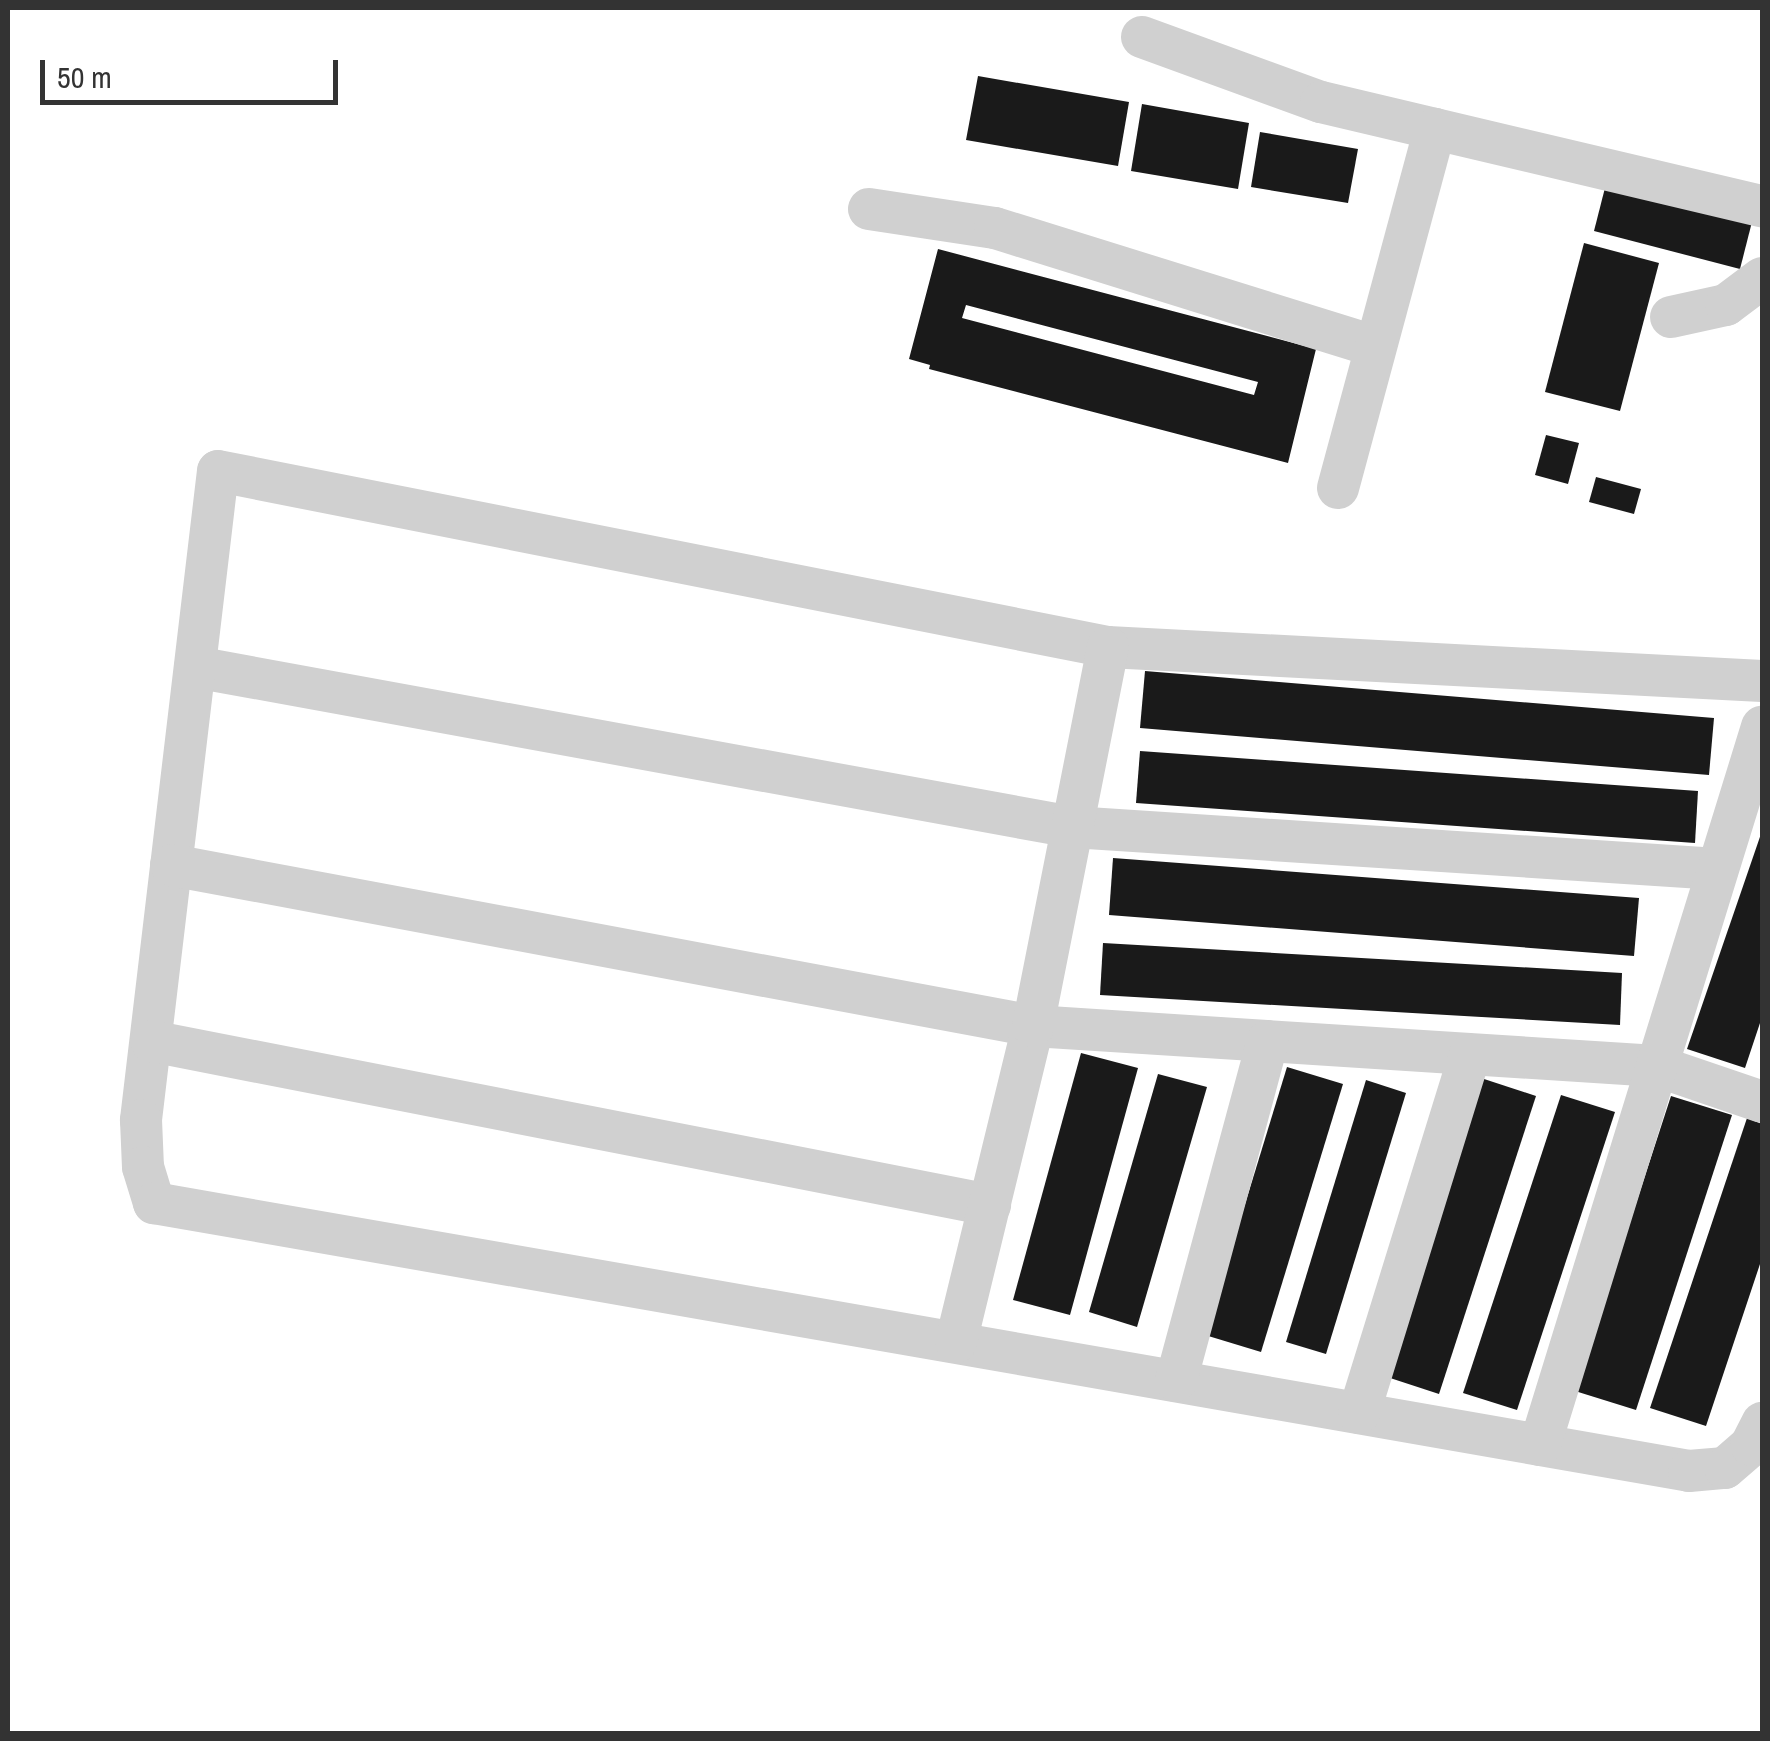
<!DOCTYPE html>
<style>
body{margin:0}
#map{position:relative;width:1770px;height:1741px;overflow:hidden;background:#fff;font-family:"Archivo Narrow",sans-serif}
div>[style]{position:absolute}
.building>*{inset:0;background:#1a1a1a}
.minor>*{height:42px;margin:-21px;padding:0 21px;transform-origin:21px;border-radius:21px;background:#d0d0d0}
span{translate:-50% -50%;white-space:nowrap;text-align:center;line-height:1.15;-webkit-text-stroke:10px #fff;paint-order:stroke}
.frame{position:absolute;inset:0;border:10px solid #333;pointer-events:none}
.scale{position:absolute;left:40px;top:60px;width:298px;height:45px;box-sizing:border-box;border:5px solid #333;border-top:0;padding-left:12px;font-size:30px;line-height:35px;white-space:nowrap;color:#333;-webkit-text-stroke:8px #fff;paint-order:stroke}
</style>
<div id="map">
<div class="building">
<div style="clip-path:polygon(978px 76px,1129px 102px,1118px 166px,966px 140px)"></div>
<div style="clip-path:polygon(1142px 104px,1249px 123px,1238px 189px,1131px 171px)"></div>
<div style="clip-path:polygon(1260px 132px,1358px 149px,1348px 203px,1251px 187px)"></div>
<div style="clip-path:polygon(1608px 176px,1754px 214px,1740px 269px,1594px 231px)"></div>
<div style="clip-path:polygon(1584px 243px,1659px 263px,1620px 411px,1545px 392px)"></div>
<div style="clip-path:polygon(evenodd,938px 249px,1316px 349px,1288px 463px,929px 369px,930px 365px,909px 359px,938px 249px,966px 305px,1258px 382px,1254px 395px,962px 318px,966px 305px)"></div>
<div style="clip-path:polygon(1546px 435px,1579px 443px,1568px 484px,1535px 475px)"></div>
<div style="clip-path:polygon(1596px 477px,1641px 489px,1634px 514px,1589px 502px)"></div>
<div style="clip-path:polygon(1145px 671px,1714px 718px,1709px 775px,1140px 728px)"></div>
<div style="clip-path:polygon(1140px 751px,1698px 791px,1695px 843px,1136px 803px)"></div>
<div style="clip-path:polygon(1762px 831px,1762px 1017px,1745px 1068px,1687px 1049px)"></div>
<div style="clip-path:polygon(1113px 858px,1639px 898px,1634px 956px,1109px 915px)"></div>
<div style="clip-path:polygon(1103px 943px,1622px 973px,1620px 1025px,1100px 995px)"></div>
<div style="clip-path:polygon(1081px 1053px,1138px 1068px,1070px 1315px,1013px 1300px)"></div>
<div style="clip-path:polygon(1287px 1067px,1343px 1084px,1261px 1352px,1205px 1335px)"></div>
<div style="clip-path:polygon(1158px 1074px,1207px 1087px,1137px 1327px,1089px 1312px)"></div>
<div style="clip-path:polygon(1481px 1078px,1536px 1096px,1439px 1394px,1384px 1376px)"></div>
<div style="clip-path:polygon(1366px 1080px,1406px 1093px,1326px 1354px,1286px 1342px)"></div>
<div style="clip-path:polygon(1561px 1095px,1615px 1112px,1517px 1410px,1463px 1393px)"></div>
<div style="clip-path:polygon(1671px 1096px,1732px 1115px,1636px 1410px,1575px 1391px)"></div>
<div style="clip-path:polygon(1747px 1118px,1762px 1124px,1762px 1258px,1706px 1426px,1650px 1408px)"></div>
</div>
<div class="minor">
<div style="left:1142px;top:37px;width:190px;rotate:20deg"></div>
<div style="left:1321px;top:102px;width:453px;rotate:13.3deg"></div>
<div style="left:869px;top:209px;width:127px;rotate:8.6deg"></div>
<div style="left:995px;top:228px;width:397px;rotate:17.3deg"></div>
<div style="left:1671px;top:317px;width:56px;rotate:-12.3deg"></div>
<div style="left:1726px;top:305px;width:45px;rotate:-36.9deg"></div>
<div style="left:1338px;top:488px;width:372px;rotate:-74.9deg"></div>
<div style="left:195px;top:667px;width:891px;rotate:10.34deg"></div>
<div style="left:1072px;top:827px;width:647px;rotate:3.72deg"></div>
<div style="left:1762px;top:681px;width:655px;rotate:-177.02deg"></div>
<div style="left:1108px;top:647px;width:907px;rotate:-168.81deg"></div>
<div style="left:218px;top:471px;width:654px;rotate:96.77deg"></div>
<div style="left:141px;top:1120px;width:47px;rotate:87.6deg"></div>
<div style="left:143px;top:1167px;width:38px;rotate:73deg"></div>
<div style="left:154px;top:1203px;width:1558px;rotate:9.9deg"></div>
<div style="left:1689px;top:1471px;width:36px;rotate:-5deg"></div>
<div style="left:1725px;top:1468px;width:35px;rotate:-41deg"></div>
<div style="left:1751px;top:1445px;width:25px;rotate:-63deg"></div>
<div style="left:171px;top:865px;width:877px;rotate:10.58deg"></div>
<div style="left:1033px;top:1026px;width:625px;rotate:3.67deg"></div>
<div style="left:1657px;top:1066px;width:111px;rotate:18.9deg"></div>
<div style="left:151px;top:1041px;width:855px;rotate:11.06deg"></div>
<div style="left:956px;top:1342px;width:325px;rotate:-76.3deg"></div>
<div style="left:1033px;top:1026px;width:386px;rotate:-78.8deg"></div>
<div style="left:1176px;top:1381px;width:352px;rotate:-74.9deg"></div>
<div style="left:1359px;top:1413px;width:375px;rotate:-72.8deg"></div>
<div style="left:1540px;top:1445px;width:752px;rotate:-72.82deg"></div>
</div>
<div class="frame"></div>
<div class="scale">50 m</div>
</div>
